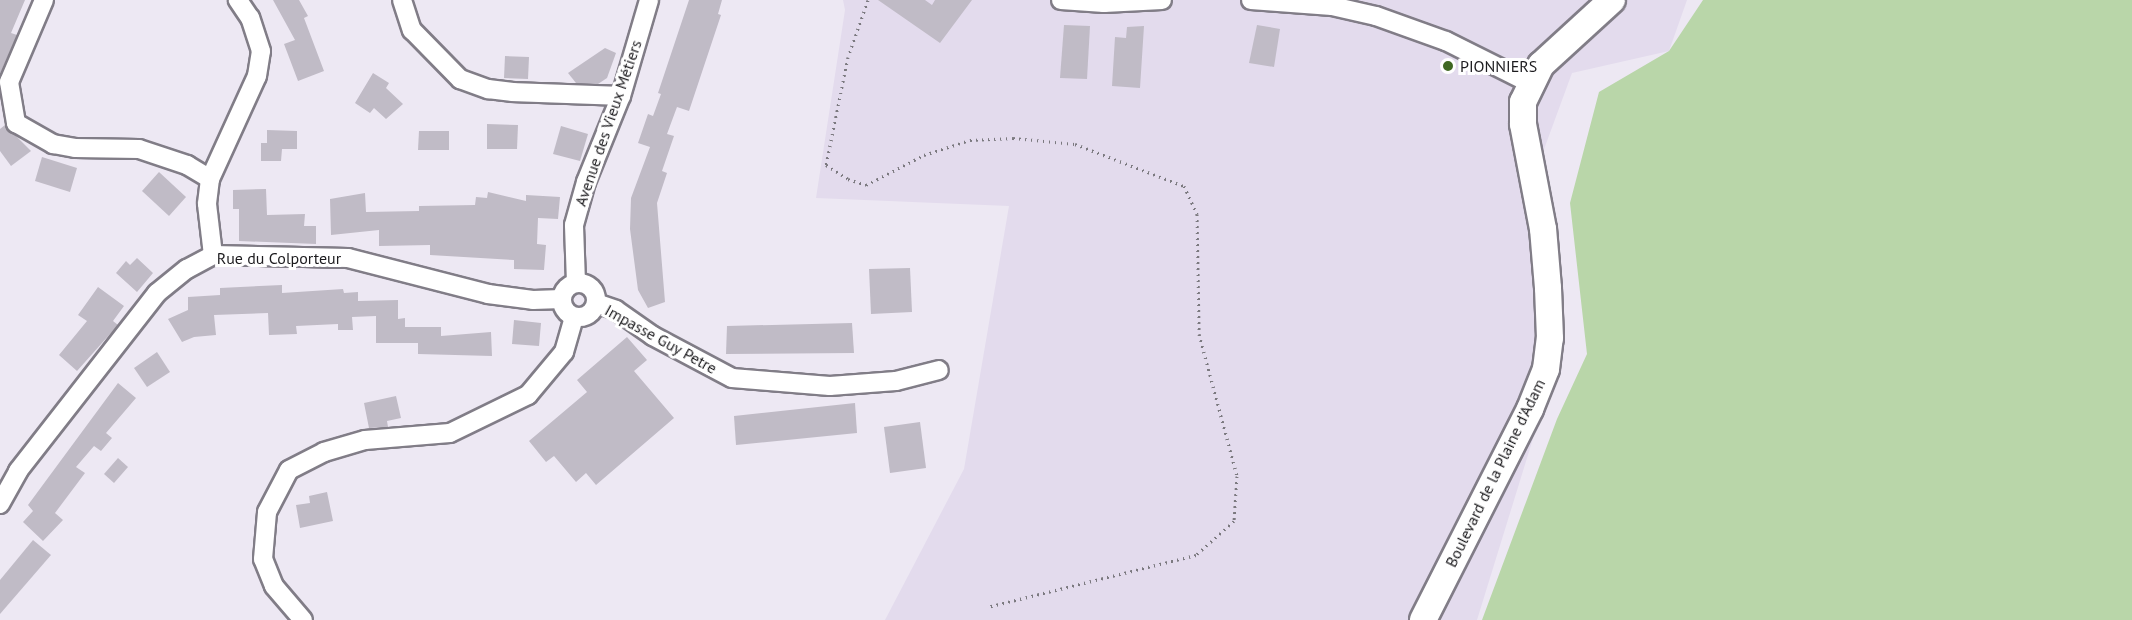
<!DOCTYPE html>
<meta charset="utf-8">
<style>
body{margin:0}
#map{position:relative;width:2132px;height:620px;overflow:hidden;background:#ede8f3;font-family:"PT Sans",sans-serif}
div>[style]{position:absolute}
.built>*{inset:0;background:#e3dbed}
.green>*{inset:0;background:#b9d6a9}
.building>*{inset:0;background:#c0bbc6}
.path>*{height:3px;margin-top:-1.5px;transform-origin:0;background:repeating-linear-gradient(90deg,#7b797f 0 1.5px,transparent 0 6px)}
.roads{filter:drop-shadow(2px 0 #817d87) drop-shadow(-2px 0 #817d87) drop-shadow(0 2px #817d87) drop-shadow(0 -2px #817d87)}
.street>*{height:18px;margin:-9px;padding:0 9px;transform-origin:9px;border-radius:9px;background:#fff}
.street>.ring{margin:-9px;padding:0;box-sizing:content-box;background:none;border:18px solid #fff;border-radius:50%}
.secondary>*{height:26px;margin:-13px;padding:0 13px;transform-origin:13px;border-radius:13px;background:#fff}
.dots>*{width:16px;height:16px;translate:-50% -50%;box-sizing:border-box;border:3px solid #fff;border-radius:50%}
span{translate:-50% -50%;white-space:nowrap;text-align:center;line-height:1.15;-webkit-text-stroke:6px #fff;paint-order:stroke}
.poi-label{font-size:16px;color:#1c1b1e}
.left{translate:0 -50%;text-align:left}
.street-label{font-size:16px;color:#1c1b1e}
</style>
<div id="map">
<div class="built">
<div style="clip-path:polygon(843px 0,1687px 0,1669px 51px,1572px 73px,1543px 152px,1561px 348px,1477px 620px,885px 620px,964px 469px,1009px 206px,816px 198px,845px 10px)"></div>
</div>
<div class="green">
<div style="clip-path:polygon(1703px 0,2132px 0,2132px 620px,1482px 620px,1557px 419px,1587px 354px,1570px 203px,1599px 92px,1669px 51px)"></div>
</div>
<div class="building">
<div style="clip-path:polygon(0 0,25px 0,11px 33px,17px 35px,0 74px)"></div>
<div style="clip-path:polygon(273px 0,299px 0,308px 16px,304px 18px,324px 71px,298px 81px,284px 44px,295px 40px)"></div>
<div style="clip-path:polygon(689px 0,722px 0,718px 14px,721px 15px,689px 111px,677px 107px,667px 134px,674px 136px,662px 171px,667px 173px,657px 203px,665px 302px,648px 308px,638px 290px,630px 229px,631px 198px,650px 147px,638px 143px,648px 114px,653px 116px,661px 94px,658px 93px)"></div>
<div style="clip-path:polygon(878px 0,925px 0,932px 5px,935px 0,972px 0,940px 43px)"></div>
<div style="clip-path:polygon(1064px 25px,1090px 26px,1087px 79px,1060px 78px)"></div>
<div style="clip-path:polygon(1257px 25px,1280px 29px,1274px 67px,1249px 63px)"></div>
<div style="clip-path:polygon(1144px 26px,1140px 88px,1112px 86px,1115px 37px,1126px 38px,1127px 27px)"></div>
<div style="clip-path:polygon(605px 48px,616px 53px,607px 78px,598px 84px,576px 83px,568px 73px)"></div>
<div style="clip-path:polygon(505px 56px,529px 57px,528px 79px,504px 78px)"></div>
<div style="clip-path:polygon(373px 73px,389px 83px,386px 88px,403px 104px,386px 119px,374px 108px,370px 113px,355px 103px)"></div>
<div style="clip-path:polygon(487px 124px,518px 125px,517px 149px,487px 149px)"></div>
<div style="clip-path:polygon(5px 125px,31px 151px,11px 166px,0 151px,0 129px)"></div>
<div style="clip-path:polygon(561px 126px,588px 134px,580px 161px,553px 154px)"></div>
<div style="clip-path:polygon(267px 130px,297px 131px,297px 149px,282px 149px,281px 161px,261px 161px,261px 143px,267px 143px)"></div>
<div style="clip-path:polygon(419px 131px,449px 131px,449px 150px,418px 150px)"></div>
<div style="clip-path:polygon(42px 157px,77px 168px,70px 192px,35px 181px)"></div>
<div style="clip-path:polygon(159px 172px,186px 197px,169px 216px,142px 191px)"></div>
<div style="clip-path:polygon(266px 189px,267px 215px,305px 214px,304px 226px,316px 226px,316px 244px,239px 241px,239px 209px,233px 209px,233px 190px)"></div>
<div style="clip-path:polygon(488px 192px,526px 201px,526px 195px,560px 197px,558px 219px,538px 218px,537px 244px,546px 245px,544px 270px,514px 269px,514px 260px,430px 255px,430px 245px,379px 246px,379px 230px,331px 235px,330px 199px,365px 193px,366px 212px,419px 211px,419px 206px,475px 205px,476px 197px,487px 198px)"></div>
<div style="clip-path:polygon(137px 258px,153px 273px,137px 292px,116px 273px,126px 261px,130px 265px)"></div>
<div style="clip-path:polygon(910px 268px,912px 312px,871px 314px,869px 269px)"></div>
<div style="clip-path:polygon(282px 285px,282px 293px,343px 289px,344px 293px,358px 292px,358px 301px,398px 300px,398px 319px,405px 318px,405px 327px,441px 327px,441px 336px,491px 332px,492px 356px,418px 354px,418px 343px,376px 343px,376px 316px,352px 317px,353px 330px,338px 330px,338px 324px,296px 326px,297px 334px,269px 335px,268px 313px,214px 315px,216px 335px,194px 337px,182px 342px,168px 319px,188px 310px,188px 297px,220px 295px,220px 288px)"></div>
<div style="clip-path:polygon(98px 287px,124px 306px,113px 321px,118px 325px,77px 371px,59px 355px,87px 321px,78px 315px)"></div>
<div style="clip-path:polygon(514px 320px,541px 323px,539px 346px,512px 344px)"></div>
<div style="clip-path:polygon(852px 323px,854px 353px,726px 354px,727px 326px)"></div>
<div style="clip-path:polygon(627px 337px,647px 360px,634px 371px,674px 418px,596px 485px,586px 473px,576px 482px,554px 456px,546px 462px,529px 441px,587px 392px,577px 380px)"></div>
<div style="clip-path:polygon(157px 352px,170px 372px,147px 387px,134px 368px)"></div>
<div style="clip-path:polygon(118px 383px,136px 398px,106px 433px,112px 438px,101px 451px,94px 446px,76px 467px,85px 473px,55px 513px,63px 520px,43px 541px,23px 522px,33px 511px,28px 505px)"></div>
<div style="clip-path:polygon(396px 396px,401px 418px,387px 421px,388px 427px,369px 428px,364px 403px)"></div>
<div style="clip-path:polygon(855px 403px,857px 433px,736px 445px,734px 416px)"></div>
<div style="clip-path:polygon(920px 422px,926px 468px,890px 473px,884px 427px)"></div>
<div style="clip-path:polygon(118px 458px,128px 467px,114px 483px,104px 474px)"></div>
<div style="clip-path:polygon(327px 492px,333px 521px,300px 528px,296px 505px,310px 503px,309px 496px)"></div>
<div style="clip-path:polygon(33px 540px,51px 555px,0 614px,0 580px)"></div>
</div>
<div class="path">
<div style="left:868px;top:0;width:60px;rotate:109.3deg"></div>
<div style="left:848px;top:57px;width:110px;rotate:101.5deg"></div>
<div style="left:826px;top:165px;width:26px;rotate:32deg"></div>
<div style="left:848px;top:179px;width:19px;rotate:18deg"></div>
<div style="left:866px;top:185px;width:65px;rotate:-27.3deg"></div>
<div style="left:924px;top:155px;width:48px;rotate:-18.1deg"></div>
<div style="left:970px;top:140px;width:43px;rotate:-2.7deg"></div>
<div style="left:1013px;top:138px;width:62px;rotate:5.5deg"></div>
<div style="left:1075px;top:144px;width:117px;rotate:21.1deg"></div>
<div style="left:1184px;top:186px;width:31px;rotate:65deg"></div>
<div style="left:1197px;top:214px;width:120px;rotate:89deg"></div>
<div style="left:1199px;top:334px;width:147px;rotate:75deg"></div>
<div style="left:1237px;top:476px;width:45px;rotate:93.8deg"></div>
<div style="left:1234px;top:521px;width:51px;rotate:138.2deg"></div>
<div style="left:1196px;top:555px;width:214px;rotate:166deg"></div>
</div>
<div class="roads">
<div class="street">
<div style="left:44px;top:0;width:89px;rotate:113.1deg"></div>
<div style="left:9px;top:82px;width:42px;rotate:80.3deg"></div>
<div style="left:16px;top:123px;width:43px;rotate:29.6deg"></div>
<div style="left:53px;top:144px;width:22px;rotate:10deg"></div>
<div style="left:75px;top:148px;width:64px;rotate:0.9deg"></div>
<div style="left:139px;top:149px;width:51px;rotate:18.4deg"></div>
<div style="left:187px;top:165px;width:27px;rotate:31deg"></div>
<div style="left:210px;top:179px;width:113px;rotate:-65.5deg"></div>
<div style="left:257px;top:76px;width:25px;rotate:-81deg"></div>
<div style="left:261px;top:51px;width:35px;rotate:-108deg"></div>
<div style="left:250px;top:18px;width:22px;rotate:-124deg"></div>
<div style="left:402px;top:0;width:32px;rotate:72deg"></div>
<div style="left:412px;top:30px;width:69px;rotate:45.6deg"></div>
<div style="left:460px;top:79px;width:30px;rotate:20deg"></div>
<div style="left:488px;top:89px;width:25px;rotate:7deg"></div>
<div style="left:513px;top:92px;width:108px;rotate:2.1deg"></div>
<div style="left:1061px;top:0;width:43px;rotate:4deg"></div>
<div style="left:1104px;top:3px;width:58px;rotate:-3deg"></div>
<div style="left:1251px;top:0;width:81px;rotate:4.2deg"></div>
<div style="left:1332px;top:6px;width:45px;rotate:12.8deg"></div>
<div style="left:1376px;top:16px;width:74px;rotate:19.7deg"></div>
<div style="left:1446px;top:41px;width:94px;rotate:26.6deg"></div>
<div style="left:210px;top:179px;width:25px;rotate:97deg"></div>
<div style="left:207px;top:204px;width:51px;rotate:83.3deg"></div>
<div class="ring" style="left:562px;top:283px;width:16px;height:16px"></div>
<div style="left:576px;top:283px;width:58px;rotate:-92deg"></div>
<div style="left:574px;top:225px;width:45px;rotate:-74.4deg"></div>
<div style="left:586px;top:182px;width:93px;rotate:-67.9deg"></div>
<div style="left:621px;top:96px;width:100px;rotate:-73.7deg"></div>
<div style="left:596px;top:303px;width:21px;rotate:19deg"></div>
<div style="left:616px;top:310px;width:45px;rotate:35.1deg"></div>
<div style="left:653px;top:336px;width:89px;rotate:28deg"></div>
<div style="left:732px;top:378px;width:98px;rotate:4.7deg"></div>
<div style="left:830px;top:386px;width:66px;rotate:-4.3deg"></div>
<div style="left:896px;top:381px;width:44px;rotate:-14.3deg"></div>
<div style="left:0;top:504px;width:38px;rotate:-61deg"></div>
<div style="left:18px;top:471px;width:226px;rotate:-52deg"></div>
<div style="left:157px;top:293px;width:38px;rotate:-39deg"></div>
<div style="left:187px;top:269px;width:30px;rotate:-28deg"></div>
<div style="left:213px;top:255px;width:135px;rotate:1.3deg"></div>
<div style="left:348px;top:258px;width:145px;rotate:14.4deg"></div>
<div style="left:488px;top:294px;width:45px;rotate:7.6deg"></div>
<div style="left:533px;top:300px;width:29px;rotate:-2deg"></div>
<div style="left:303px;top:620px;width:45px;rotate:-130.5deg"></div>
<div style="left:274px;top:586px;width:29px;rotate:-112deg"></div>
<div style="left:263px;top:559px;width:47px;rotate:-85.1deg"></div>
<div style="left:267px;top:512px;width:47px;rotate:-62.4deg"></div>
<div style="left:289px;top:470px;width:39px;rotate:-27deg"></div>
<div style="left:324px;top:452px;width:43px;rotate:-16.3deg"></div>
<div style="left:365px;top:440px;width:85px;rotate:-4.7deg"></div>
<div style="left:450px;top:433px;width:87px;rotate:-26deg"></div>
<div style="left:528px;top:395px;width:56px;rotate:-50.1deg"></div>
<div style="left:564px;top:352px;width:36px;rotate:-74deg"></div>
</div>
<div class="secondary">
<div style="left:1423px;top:620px;width:237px;rotate:-63.1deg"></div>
<div style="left:1530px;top:409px;width:43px;rotate:-68.2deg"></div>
<div style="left:1546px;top:369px;width:31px;rotate:-83deg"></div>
<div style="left:1550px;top:338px;width:50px;rotate:-92.3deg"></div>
<div style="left:1548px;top:288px;width:59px;rotate:-94.8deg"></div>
<div style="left:1543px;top:229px;width:107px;rotate:-100.8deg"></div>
<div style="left:1523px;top:124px;width:22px;rotate:-90deg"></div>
<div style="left:1523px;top:102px;width:41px;rotate:-64.1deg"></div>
<div style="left:1541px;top:65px;width:96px;rotate:-42.5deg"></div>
</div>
</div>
<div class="dots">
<div style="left:1448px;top:66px;background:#3f6722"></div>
</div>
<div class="poi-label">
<span class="left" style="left:1460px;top:66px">PIONNIERS</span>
</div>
<div class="street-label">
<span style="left:608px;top:123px;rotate:-71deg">Avenue des Vieux Métiers</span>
<span style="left:279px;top:258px">Rue du Colporteur</span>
<span style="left:661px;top:339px;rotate:29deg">Impasse Guy Petre</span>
<span style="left:1495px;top:473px;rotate:-64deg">Boulevard de la Plaine d'Adam</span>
</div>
</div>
